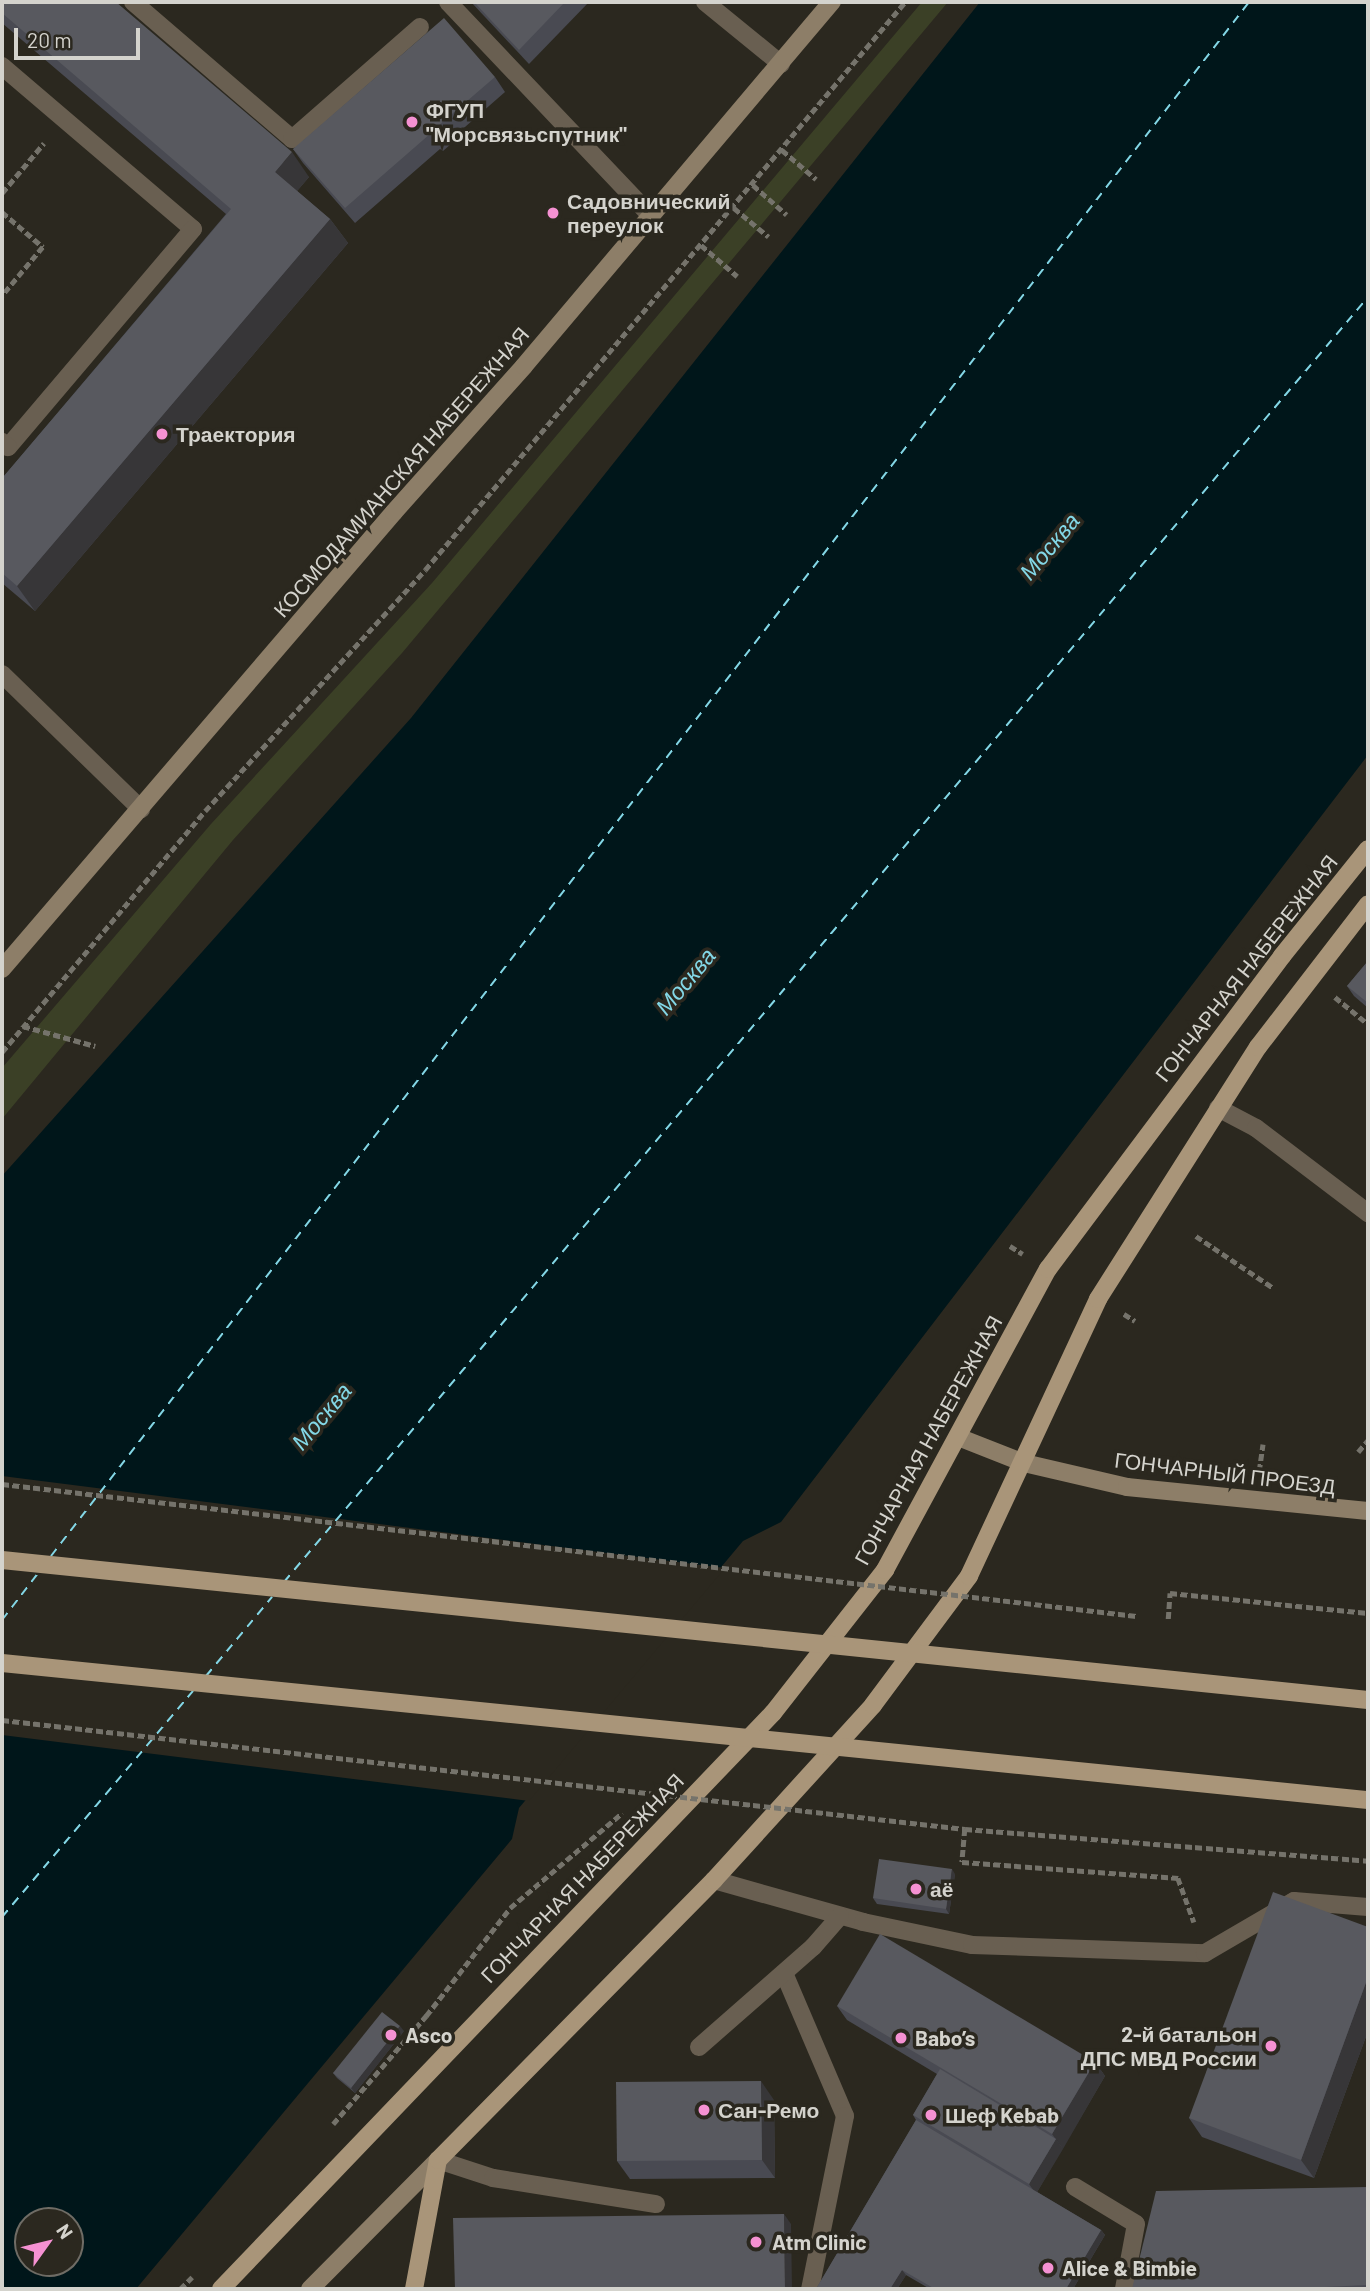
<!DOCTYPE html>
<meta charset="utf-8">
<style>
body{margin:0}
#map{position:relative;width:1370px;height:2291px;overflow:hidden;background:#2b281f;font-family:Barlow,sans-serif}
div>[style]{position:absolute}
.green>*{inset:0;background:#3b4026}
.water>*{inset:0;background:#00161a}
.pier>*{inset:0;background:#2b281f}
.ferry>*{height:2px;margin-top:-1px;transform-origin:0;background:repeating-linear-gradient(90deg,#83d7e6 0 9px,transparent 0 16px)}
.path>*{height:4.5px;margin-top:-2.25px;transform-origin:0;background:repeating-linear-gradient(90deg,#75736b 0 7px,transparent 0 10.5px)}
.lane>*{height:18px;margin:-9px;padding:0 9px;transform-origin:9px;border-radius:9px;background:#695f51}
.secondary>*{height:18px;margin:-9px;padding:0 9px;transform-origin:9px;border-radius:9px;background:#8d7e68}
.primary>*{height:18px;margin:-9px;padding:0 9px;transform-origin:9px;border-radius:9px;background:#a99579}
.path-bridge>*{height:4.5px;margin-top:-2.25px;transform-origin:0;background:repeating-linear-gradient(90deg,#75736b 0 7px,transparent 0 10.5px)}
.primary-bridge>*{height:18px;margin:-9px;padding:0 9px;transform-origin:9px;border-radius:9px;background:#a99579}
.wall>*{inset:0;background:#494a52}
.shaded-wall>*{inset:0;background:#373638}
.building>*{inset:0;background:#58595f}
.dots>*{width:19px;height:19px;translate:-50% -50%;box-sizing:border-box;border:4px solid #2b281f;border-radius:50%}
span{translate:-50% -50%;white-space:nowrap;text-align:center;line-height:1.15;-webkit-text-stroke:7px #2b281f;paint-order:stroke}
.poi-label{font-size:21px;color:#d4d3cd;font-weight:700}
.left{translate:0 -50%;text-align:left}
.right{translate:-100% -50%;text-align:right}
.street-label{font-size:21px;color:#d4d3cd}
.water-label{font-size:23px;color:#83d7e6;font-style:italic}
.frame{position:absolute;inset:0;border:4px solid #d4d3cd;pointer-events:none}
.north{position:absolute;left:14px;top:2207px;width:70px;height:70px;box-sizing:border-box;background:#2b281f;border:2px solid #6f6c65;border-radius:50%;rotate:56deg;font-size:19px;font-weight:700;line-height:28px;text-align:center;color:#d4d3cd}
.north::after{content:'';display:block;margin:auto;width:24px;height:32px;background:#f591d2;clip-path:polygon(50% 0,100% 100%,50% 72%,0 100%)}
.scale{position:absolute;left:14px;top:28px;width:126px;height:32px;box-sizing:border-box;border:4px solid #d4d3cd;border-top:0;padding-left:9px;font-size:21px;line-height:24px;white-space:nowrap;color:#d4d3cd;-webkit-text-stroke:5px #2b281f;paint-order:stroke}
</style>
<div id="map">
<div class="green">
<div style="clip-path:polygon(922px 2px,948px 2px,402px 653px,233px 840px,2px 1119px,2px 1068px,211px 824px,432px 583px)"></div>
</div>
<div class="water">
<div style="clip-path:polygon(evenodd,980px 2px,1368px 2px,1368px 755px,781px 1522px,743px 1541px,519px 1808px,512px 1839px,136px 2289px,2px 2289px,2px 1176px,411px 718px,980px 2px,28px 2221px,70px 2221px,70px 2263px,28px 2263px,28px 2221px)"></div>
</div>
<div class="pier">
<div style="clip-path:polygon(2px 1476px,725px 1568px,529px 1801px,2px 1735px)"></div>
</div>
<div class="ferry">
<div style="left:51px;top:1556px;width:1962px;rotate:-52.37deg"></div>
<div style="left:284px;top:1582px;width:1681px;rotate:-49.85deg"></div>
<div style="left:2px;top:1620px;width:61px;rotate:-52.4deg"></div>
<div style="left:206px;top:1676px;width:103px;rotate:-50.1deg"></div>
<div style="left:2px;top:1917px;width:296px;rotate:-49.8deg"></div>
</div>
<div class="path">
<div style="left:782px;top:150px;width:45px;rotate:40.5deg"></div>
<div style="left:753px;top:185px;width:45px;rotate:41.4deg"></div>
<div style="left:2px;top:193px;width:65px;rotate:-50deg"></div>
<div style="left:734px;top:208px;width:45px;rotate:39.6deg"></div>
<div style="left:2px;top:212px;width:54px;rotate:40.5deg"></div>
<div style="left:43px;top:247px;width:64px;rotate:129.9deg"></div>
<div style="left:701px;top:245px;width:48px;rotate:40.7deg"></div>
<div style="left:1335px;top:997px;width:43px;rotate:39.3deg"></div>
<div style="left:23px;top:1026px;width:75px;rotate:15.5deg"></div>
<div style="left:2px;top:1052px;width:315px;rotate:-49.9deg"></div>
<div style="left:205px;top:811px;width:326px;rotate:-47.6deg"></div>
<div style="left:425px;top:570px;width:744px;rotate:-49.8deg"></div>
<div style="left:1196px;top:1236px;width:92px;rotate:33.9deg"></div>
<div style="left:1010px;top:1246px;width:15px;rotate:32deg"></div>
<div style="left:1124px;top:1314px;width:13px;rotate:32deg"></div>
<div style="left:1358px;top:1452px;width:16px;rotate:-50deg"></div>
<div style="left:1259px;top:1471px;width:27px;rotate:-82deg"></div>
<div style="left:1168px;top:1619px;width:26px;rotate:-86deg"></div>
<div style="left:1170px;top:1593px;width:199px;rotate:5.8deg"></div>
<div style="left:965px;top:1829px;width:33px;rotate:95deg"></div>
<div style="left:962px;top:1862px;width:217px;rotate:4.2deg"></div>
<div style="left:1178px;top:1878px;width:47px;rotate:70deg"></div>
<div style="left:333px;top:2124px;width:143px;rotate:-49.3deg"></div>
<div style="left:426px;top:2016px;width:137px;rotate:-52.1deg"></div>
<div style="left:510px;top:1908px;width:147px;rotate:-40.3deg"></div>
<div style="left:180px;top:2289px;width:17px;rotate:-45deg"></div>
</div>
<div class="lane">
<div style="left:133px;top:2px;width:210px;rotate:40.7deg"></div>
<div style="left:292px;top:139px;width:170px;rotate:-41.2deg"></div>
<div style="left:448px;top:2px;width:296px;rotate:46.5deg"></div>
<div style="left:705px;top:2px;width:98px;rotate:39.2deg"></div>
<div style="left:2px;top:66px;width:251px;rotate:40.5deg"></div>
<div style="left:193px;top:229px;width:286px;rotate:130.3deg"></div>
<div style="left:8px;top:447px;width:8px;rotate:-140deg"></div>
<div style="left:2px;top:674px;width:194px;rotate:44.2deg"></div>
<div style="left:1218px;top:1108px;width:43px;rotate:27.8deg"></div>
<div style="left:1256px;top:1128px;width:141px;rotate:37.2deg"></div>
<div style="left:714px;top:1880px;width:155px;rotate:15.7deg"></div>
<div style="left:863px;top:1922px;width:111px;rotate:11.9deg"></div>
<div style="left:972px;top:1945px;width:233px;rotate:2deg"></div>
<div style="left:1205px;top:1953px;width:103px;rotate:-30.3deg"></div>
<div style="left:1294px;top:1901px;width:74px;rotate:4.6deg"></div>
<div style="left:784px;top:1973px;width:155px;rotate:66.9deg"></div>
<div style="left:845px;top:2116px;width:177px;rotate:101.4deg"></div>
<div style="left:699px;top:2047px;width:152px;rotate:-41.3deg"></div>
<div style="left:813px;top:1947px;width:41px;rotate:-48.9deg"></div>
<div style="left:438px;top:2160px;width:58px;rotate:18.1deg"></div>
<div style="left:493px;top:2178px;width:165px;rotate:9.1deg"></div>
<div style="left:1075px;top:2187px;width:71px;rotate:31.2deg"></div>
<div style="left:1136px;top:2224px;width:66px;rotate:100.5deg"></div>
</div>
<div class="secondary">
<div style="left:2px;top:969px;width:602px;rotate:-49.38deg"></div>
<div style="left:394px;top:512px;width:195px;rotate:-48.3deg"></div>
<div style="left:524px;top:366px;width:477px;rotate:-49.8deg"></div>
<div style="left:958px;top:1437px;width:71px;rotate:21.5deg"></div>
<div style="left:1024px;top:1463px;width:106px;rotate:13.1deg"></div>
<div style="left:1127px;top:1487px;width:242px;rotate:5.7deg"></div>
<div style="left:310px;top:2289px;width:182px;rotate:-45.2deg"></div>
</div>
<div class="primary">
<div style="left:221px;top:2289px;width:798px;rotate:-46.22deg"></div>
<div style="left:773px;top:1713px;width:182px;rotate:-51.9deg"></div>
<div style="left:885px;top:1570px;width:342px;rotate:-61.6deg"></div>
<div style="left:1048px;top:1269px;width:391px;rotate:-53.2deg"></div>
<div style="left:1282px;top:956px;width:137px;rotate:-51.2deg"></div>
<div style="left:414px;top:2289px;width:131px;rotate:-79.5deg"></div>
<div style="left:438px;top:2160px;width:393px;rotate:-45.4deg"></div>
<div style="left:714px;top:1880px;width:236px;rotate:-47.7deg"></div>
<div style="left:873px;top:1705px;width:161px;rotate:-53.3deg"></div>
<div style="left:969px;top:1576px;width:306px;rotate:-65deg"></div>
<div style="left:1098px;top:1299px;width:299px;rotate:-57.6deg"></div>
<div style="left:1258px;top:1047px;width:180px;rotate:-52.4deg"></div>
</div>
<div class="path-bridge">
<div style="left:2px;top:1484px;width:1142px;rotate:6.64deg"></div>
<div style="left:2px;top:1720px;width:969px;rotate:6.46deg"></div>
<div style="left:965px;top:1829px;width:404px;rotate:4.5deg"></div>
</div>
<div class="primary-bridge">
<div style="left:2px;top:1560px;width:1373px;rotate:5.85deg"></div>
<div style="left:2px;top:1663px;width:1373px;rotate:5.73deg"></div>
</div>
<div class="wall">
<div style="clip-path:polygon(2px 2px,309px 177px,297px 191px,330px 219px,348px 243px,35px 611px,2px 583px,2px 473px,4px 476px,226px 214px,2px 23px)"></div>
<div style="clip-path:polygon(471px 2px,589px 2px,529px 64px)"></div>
<div style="clip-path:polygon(495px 77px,505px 92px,449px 141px,451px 144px,443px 151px,440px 149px,355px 223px,303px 163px,293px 149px)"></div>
<div style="clip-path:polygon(1368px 961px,1368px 1008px,1354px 996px,1347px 986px)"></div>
<div style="clip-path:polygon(955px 1874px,949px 1914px,877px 1904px,873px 1898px)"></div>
<div style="clip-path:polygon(1368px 1927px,1368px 2031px,1314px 2178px,1202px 2137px,1189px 2118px)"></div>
<div style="clip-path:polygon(837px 2006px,1095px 2062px,1105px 2076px,1037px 2192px,1101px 2230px,1105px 2235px,1073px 2289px,930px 2289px,906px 2275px,897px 2289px,816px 2289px,916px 2120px,913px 2115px,937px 2074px,847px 2020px)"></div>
<div style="clip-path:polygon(404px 2031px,355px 2093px,337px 2078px,333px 2073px)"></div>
<div style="clip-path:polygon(774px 2100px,775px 2178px,630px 2179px,617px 2161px)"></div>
<div style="clip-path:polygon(1368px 2187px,1368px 2289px,1132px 2289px)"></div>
</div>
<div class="shaded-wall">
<div style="clip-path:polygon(292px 152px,309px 177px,292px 197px,275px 172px)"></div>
<div style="clip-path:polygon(330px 219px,348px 243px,35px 611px,17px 586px)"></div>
<div style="clip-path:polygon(952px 1869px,955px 1874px,949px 1914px,946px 1909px)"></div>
<div style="clip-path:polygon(1368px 1977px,1368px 2031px,1314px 2178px,1301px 2160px)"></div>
<div style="clip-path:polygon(400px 2026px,404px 2031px,355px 2093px,351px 2088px)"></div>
<div style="clip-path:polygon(1095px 2062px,1105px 2076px,1063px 2149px,1052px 2134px)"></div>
<div style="clip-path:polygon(761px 2081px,774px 2100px,775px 2178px,762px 2160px)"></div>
<div style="clip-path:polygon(1056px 2139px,1063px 2149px,1036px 2194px,1029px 2184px)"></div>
<div style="clip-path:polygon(784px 2214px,791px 2224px,792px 2289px,785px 2289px)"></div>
<div style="clip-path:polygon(1101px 2230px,1105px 2235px,1073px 2289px,1066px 2289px)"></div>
<div style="clip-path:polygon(902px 2270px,906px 2275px,897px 2289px,890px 2289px)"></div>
</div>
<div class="building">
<div style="clip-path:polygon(2px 2px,116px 2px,292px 152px,275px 172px,330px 219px,17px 586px,2px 573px,2px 473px,4px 476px,231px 209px,2px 13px)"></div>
<div style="clip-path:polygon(474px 2px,565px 2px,519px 50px)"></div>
<div style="clip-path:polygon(444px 18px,495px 77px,438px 126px,441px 129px,433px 137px,430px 134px,345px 208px,293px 149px)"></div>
<div style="clip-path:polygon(1368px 961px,1368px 1003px,1347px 986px)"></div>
<div style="clip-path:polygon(879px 1859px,952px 1869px,946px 1909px,873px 1898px)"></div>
<div style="clip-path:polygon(1273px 1892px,1368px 1927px,1368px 1977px,1301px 2160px,1189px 2118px)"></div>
<div style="clip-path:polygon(880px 1934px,1095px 2062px,1052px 2134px,837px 2006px)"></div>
<div style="clip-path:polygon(382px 2012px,400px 2026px,351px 2088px,333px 2073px)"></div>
<div style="clip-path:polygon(940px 2069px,1056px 2139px,1029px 2184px,913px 2115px)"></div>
<div style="clip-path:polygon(761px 2081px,762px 2160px,617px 2161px,616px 2082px)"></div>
<div style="clip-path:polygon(916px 2120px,1101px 2230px,1066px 2289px,935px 2289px,902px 2270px,890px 2289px,816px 2289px)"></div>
<div style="clip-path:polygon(1368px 2187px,1368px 2285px,1282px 2289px,1132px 2289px,1156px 2191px)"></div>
<div style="clip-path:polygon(784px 2214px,785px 2289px,455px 2289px,453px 2218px)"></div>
</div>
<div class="dots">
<div style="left:412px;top:122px;background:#f591d2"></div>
<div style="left:553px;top:213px;background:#f591d2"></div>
<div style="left:162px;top:434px;background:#f591d2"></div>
<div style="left:916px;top:1889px;background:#f591d2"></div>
<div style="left:391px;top:2035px;background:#f591d2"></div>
<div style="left:901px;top:2038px;background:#f591d2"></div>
<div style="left:1271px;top:2046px;background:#f591d2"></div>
<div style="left:704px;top:2110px;background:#f591d2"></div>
<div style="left:931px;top:2115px;background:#f591d2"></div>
<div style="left:756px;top:2242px;background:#f591d2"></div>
<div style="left:1048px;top:2268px;background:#f591d2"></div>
</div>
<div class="poi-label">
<span class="left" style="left:426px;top:122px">ФГУП<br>"Морсвязьспутник"</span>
<span class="left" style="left:567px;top:213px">Садовнический<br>переулок</span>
<span class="left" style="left:176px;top:434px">Траектория</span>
<span class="left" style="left:930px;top:1889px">аё</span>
<span class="right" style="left:1257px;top:2046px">2-й батальон<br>ДПС МВД России</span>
<span class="left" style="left:405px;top:2035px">Asco</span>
<span class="left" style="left:915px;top:2038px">Babo’s</span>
<span class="left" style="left:718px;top:2110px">Сан-Ремо</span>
<span class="left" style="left:945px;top:2115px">Шеф Kebab</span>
<span class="left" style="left:772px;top:2242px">Atm Clinic</span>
<span class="left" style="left:1062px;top:2268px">Alice &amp; Bimbie</span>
</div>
<div class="street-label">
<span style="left:401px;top:472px;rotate:-49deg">КОСМОДАМИАНСКАЯ НАБЕРЕЖНАЯ</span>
<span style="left:1246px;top:968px;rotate:-52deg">ГОНЧАРНАЯ НАБЕРЕЖНАЯ</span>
<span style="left:928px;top:1440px;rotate:-61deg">ГОНЧАРНАЯ НАБЕРЕЖНАЯ</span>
<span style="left:1225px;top:1473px;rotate:7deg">ГОНЧАРНЫЙ ПРОЕЗД</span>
<span style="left:582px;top:1878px;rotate:-46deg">ГОНЧАРНАЯ НАБЕРЕЖНАЯ</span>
</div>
<div class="water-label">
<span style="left:1049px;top:546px;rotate:-50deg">Москва</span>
<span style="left:685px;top:981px;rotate:-50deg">Москва</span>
<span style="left:321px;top:1416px;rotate:-50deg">Москва</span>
</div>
<div class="frame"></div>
<div class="north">N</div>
<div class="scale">20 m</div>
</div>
